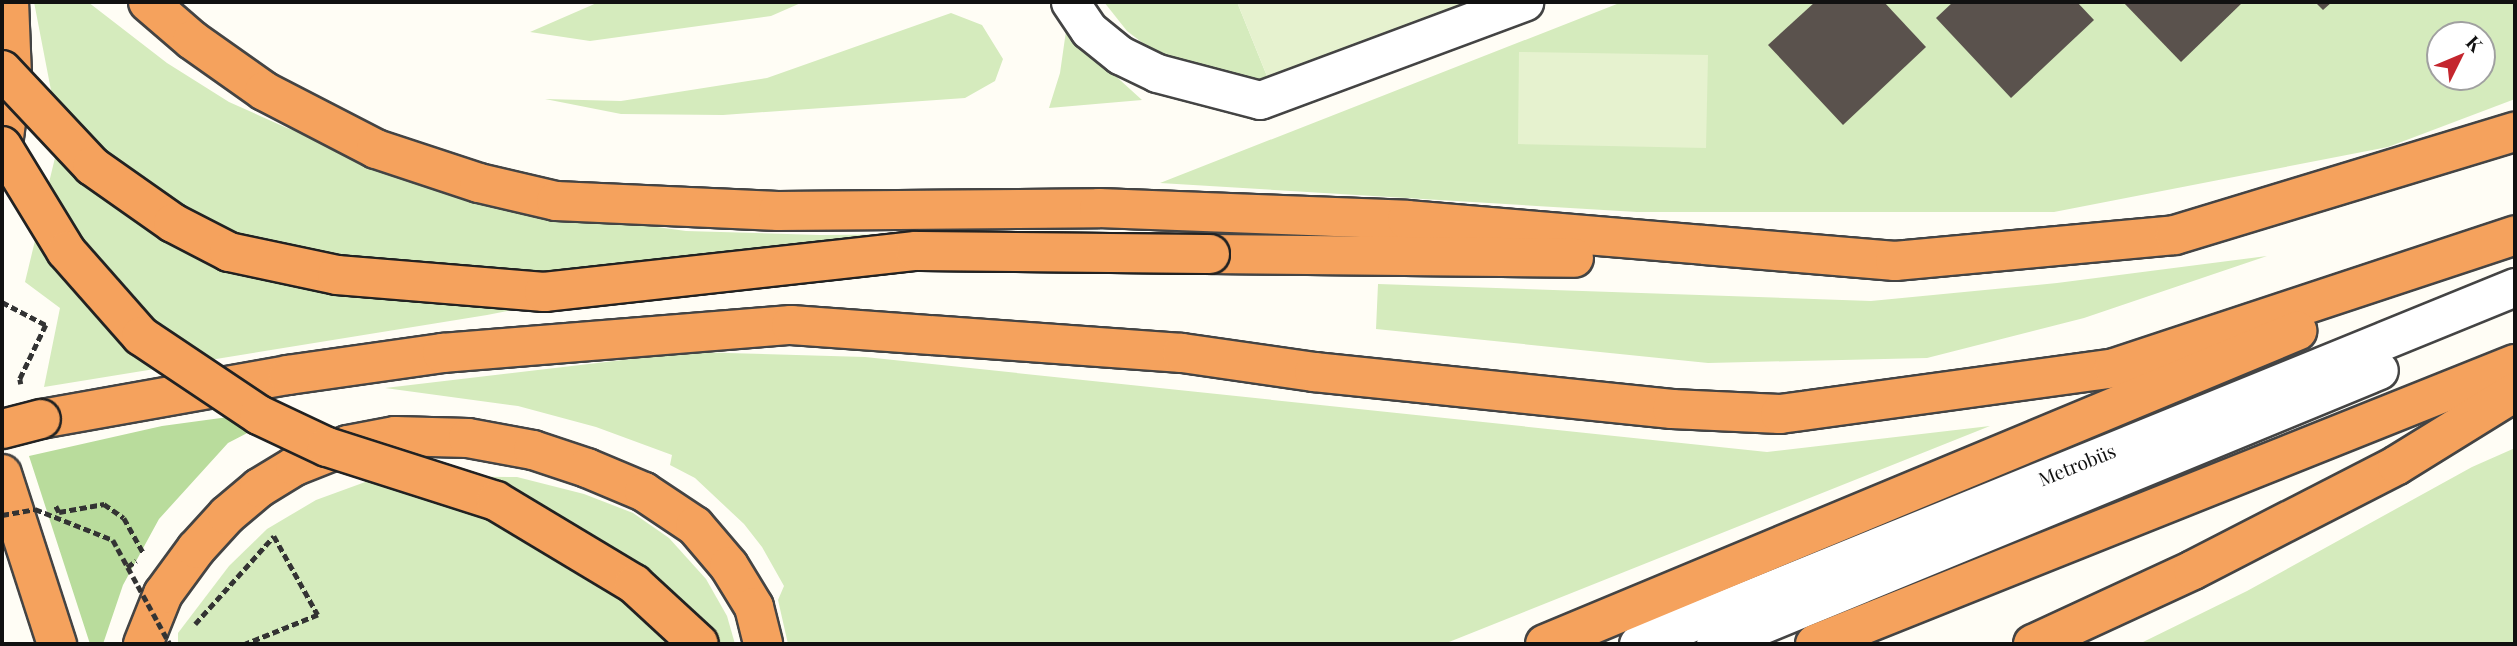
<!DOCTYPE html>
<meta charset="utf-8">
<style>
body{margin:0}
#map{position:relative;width:2517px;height:646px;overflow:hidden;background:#fffdf5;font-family:"Playfair Display",serif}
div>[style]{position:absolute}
.green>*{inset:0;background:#d5ebbd}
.forest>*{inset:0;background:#b9dc9c}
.pitch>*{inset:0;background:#e6f2cf}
.building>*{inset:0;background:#5a524d}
.path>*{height:4.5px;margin-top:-2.25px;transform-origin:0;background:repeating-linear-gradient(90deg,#333 0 7px,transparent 0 10.5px)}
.roads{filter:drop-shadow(2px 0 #444) drop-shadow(-2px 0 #444) drop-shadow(0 2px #444) drop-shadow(0 -2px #444)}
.minor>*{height:37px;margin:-18.5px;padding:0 18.5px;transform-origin:18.5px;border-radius:18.5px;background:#fff}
.highway>*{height:38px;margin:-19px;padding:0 19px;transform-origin:19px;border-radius:19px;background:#f5a25d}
.path-bridge>*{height:4.5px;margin-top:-2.25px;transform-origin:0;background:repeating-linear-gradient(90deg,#333 0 7px,transparent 0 10.5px)}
.bridges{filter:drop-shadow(2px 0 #222) drop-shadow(-2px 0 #222) drop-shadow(0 2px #222) drop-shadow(0 -2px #222)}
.highway-bridge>*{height:38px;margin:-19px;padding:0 19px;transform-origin:19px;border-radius:19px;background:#f5a25d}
span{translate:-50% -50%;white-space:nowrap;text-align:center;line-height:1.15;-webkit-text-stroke:7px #fff;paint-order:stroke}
.street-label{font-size:19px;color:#111}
.frame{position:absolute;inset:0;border:4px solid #111;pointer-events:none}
.north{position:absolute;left:2426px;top:21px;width:70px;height:70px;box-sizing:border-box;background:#fff;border:2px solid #a0a0a0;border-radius:50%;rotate:47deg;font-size:19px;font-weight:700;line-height:28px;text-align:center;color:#111}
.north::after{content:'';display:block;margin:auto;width:24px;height:32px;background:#c4262e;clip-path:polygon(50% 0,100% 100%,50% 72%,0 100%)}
</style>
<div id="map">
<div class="green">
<div style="clip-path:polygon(34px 2px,88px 2px,167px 63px,229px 102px,287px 128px,548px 212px,686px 231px,820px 235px,1058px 233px,1242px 249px,715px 271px,487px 315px,44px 387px,60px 308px,25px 282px,60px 137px)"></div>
<div style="clip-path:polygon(599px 2px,803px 2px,771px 16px,590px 41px,530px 32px)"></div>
<div style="clip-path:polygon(1104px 2px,1237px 2px,1271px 86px,1157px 54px,1127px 31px)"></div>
<div style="clip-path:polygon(evenodd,1622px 2px,2515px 2px,2515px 99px,2388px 147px,2054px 212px,1637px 212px,1160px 183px,1622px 2px,2440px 35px,2482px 35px,2482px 77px,2440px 77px,2440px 35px)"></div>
<div style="clip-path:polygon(951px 13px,982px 25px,1003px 59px,995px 81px,965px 98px,723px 115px,621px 114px,545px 99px,621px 101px,767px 78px)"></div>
<div style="clip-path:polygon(1066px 31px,1142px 100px,1049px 108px,1060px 73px)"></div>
<div style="clip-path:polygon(2267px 256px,2084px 318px,1927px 358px,1708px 363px,1376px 329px,1378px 284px,1871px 301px,2057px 283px)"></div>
<div style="clip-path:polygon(691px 352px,865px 357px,1767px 452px,1990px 426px,1444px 644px,788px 644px,778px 600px,784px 586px,762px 547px,744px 524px,695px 478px,670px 465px,672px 455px,596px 427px,518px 406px,385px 388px)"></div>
<div style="clip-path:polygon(2515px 448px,2515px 644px,2139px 644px,2247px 591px,2472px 467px)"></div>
<div style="clip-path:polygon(418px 476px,517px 477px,584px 494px,633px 513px,669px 538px,706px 579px,727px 616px,735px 644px,178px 644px,178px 633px,229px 566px,267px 529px,316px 500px,368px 481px)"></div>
</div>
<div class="forest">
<div style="clip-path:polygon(296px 408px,228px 443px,159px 519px,123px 585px,103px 644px,90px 644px,29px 456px,162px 426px)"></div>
</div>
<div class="pitch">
<div style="clip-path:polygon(1237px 2px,1484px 2px,1271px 86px)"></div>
<div style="clip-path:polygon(1519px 52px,1708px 55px,1706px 148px,1518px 144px)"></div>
</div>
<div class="building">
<div style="clip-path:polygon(1815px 2px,1884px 2px,1926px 47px,1843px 125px,1768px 45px)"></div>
<div style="clip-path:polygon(1953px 2px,2077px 2px,2094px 20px,2011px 98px,1936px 18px)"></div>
<div style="clip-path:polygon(2123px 2px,2243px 2px,2181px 62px)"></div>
<div style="clip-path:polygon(2315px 2px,2332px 2px,2323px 10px)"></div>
</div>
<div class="path">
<div style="left:2px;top:302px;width:50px;rotate:27.6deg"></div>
<div style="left:46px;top:325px;width:60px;rotate:115.7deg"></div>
<div style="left:20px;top:379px;width:5px;rotate:79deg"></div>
<div style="left:56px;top:506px;width:7px;rotate:63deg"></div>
<div style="left:59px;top:512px;width:46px;rotate:-10.1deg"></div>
<div style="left:104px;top:504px;width:24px;rotate:35deg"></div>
<div style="left:124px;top:518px;width:41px;rotate:60.9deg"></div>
<div style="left:127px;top:567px;width:11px;rotate:-34deg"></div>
<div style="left:195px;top:624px;width:118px;rotate:-48.1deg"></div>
<div style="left:274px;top:536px;width:90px;rotate:60.9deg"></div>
<div style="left:318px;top:615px;width:78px;rotate:158.1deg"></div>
</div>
<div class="roads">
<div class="minor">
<div style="left:1070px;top:2px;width:34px;rotate:56deg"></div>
<div style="left:1089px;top:30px;width:40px;rotate:39deg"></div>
<div style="left:1120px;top:55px;width:41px;rotate:25.9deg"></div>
<div style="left:1157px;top:73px;width:106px;rotate:14.7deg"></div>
<div style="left:1260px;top:100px;width:282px;rotate:-20.4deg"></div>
<div style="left:1638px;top:644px;width:947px;rotate:-22.15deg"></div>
<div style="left:1715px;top:644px;width:718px;rotate:-22.42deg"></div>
</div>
<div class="highway">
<div style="left:148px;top:2px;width:58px;rotate:40.8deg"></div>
<div style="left:192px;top:40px;width:88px;rotate:35.3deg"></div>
<div style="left:264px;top:91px;width:126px;rotate:27.4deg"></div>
<div style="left:376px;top:149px;width:108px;rotate:18.3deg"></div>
<div style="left:479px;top:183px;width:79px;rotate:13.2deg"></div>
<div style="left:556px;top:201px;width:222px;rotate:2.6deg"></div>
<div style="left:778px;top:211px;width:321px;rotate:-0.5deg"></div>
<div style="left:1099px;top:208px;width:308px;rotate:2.2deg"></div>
<div style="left:1407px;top:220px;width:490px;rotate:4.8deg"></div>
<div style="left:1895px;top:261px;width:281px;rotate:-5.3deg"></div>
<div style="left:2175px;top:235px;width:355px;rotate:-16.9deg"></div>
<div style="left:2px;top:153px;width:78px;rotate:-82.6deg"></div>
<div style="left:12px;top:76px;width:74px;rotate:-92.3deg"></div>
<div style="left:1210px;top:254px;width:364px;rotate:0.6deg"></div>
<div style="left:41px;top:419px;width:251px;rotate:-10.1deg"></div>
<div style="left:288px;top:375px;width:156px;rotate:-8.1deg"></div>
<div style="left:442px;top:353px;width:350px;rotate:-4.6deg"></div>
<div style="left:791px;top:325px;width:392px;rotate:4.1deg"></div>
<div style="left:1182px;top:353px;width:133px;rotate:8.2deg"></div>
<div style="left:1314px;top:372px;width:360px;rotate:5.9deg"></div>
<div style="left:1672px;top:409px;width:108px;rotate:2.7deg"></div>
<div style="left:1780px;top:414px;width:337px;rotate:-7.8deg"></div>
<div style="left:2114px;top:368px;width:422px;rotate:-18.3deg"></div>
<div style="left:2px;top:474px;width:179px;rotate:72.1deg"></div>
<div style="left:143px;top:644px;width:54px;rotate:-68.2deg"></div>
<div style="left:163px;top:594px;width:56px;rotate:-53.7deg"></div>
<div style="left:196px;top:549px;width:46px;rotate:-47.6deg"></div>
<div style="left:227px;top:515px;width:42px;rotate:-40.2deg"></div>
<div style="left:259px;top:488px;width:42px;rotate:-31.4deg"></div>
<div style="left:295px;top:466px;width:57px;rotate:-21.6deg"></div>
<div style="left:348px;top:445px;width:48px;rotate:-10.8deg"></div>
<div style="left:395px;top:436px;width:73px;rotate:1.6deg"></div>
<div style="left:468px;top:438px;width:66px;rotate:10.5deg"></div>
<div style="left:533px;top:450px;width:57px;rotate:18.4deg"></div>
<div style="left:587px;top:468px;width:62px;rotate:22.8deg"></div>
<div style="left:644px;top:492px;width:61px;rotate:33.7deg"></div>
<div style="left:695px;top:526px;width:52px;rotate:49.6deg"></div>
<div style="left:729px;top:566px;width:48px;rotate:58.6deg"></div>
<div style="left:754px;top:607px;width:38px;rotate:76deg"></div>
<div style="left:1545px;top:644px;width:815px;rotate:-22.6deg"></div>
<div style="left:1815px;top:644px;width:754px;rotate:-21.8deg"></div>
<div style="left:2033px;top:644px;width:176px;rotate:-24.8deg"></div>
<div style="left:2193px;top:570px;width:229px;rotate:-27.2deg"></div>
<div style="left:2397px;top:465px;width:139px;rotate:-31.7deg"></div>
</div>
</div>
<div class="path-bridge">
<div style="left:2px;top:515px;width:34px;rotate:-10deg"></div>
<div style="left:35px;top:509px;width:84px;rotate:21.7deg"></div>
<div style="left:113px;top:540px;width:119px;rotate:61.3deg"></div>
</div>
<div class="bridges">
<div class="highway-bridge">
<div style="left:2px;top:70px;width:132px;rotate:46.8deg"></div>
<div style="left:92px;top:166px;width:99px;rotate:35.1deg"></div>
<div style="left:173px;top:223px;width:63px;rotate:27.4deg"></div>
<div style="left:229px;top:252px;width:110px;rotate:12deg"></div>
<div style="left:337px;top:275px;width:208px;rotate:4.7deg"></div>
<div style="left:544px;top:292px;width:374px;rotate:-6.3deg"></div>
<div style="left:916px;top:251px;width:294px;rotate:0.6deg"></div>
<div style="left:2px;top:146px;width:123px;rotate:58.6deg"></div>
<div style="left:66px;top:251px;width:113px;rotate:48.6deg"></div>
<div style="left:141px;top:336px;width:142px;rotate:33.8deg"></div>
<div style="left:259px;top:415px;width:75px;rotate:25.2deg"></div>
<div style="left:327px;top:447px;width:177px;rotate:17.7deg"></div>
<div style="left:496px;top:501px;width:161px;rotate:31deg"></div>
<div style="left:634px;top:584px;width:88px;rotate:42.7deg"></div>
<div style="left:2px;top:429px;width:40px;rotate:-14.4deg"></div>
</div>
</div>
<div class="street-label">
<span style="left:2077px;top:465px;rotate:-22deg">Metrobüs</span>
</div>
<div class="frame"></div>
<div class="north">K</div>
</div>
